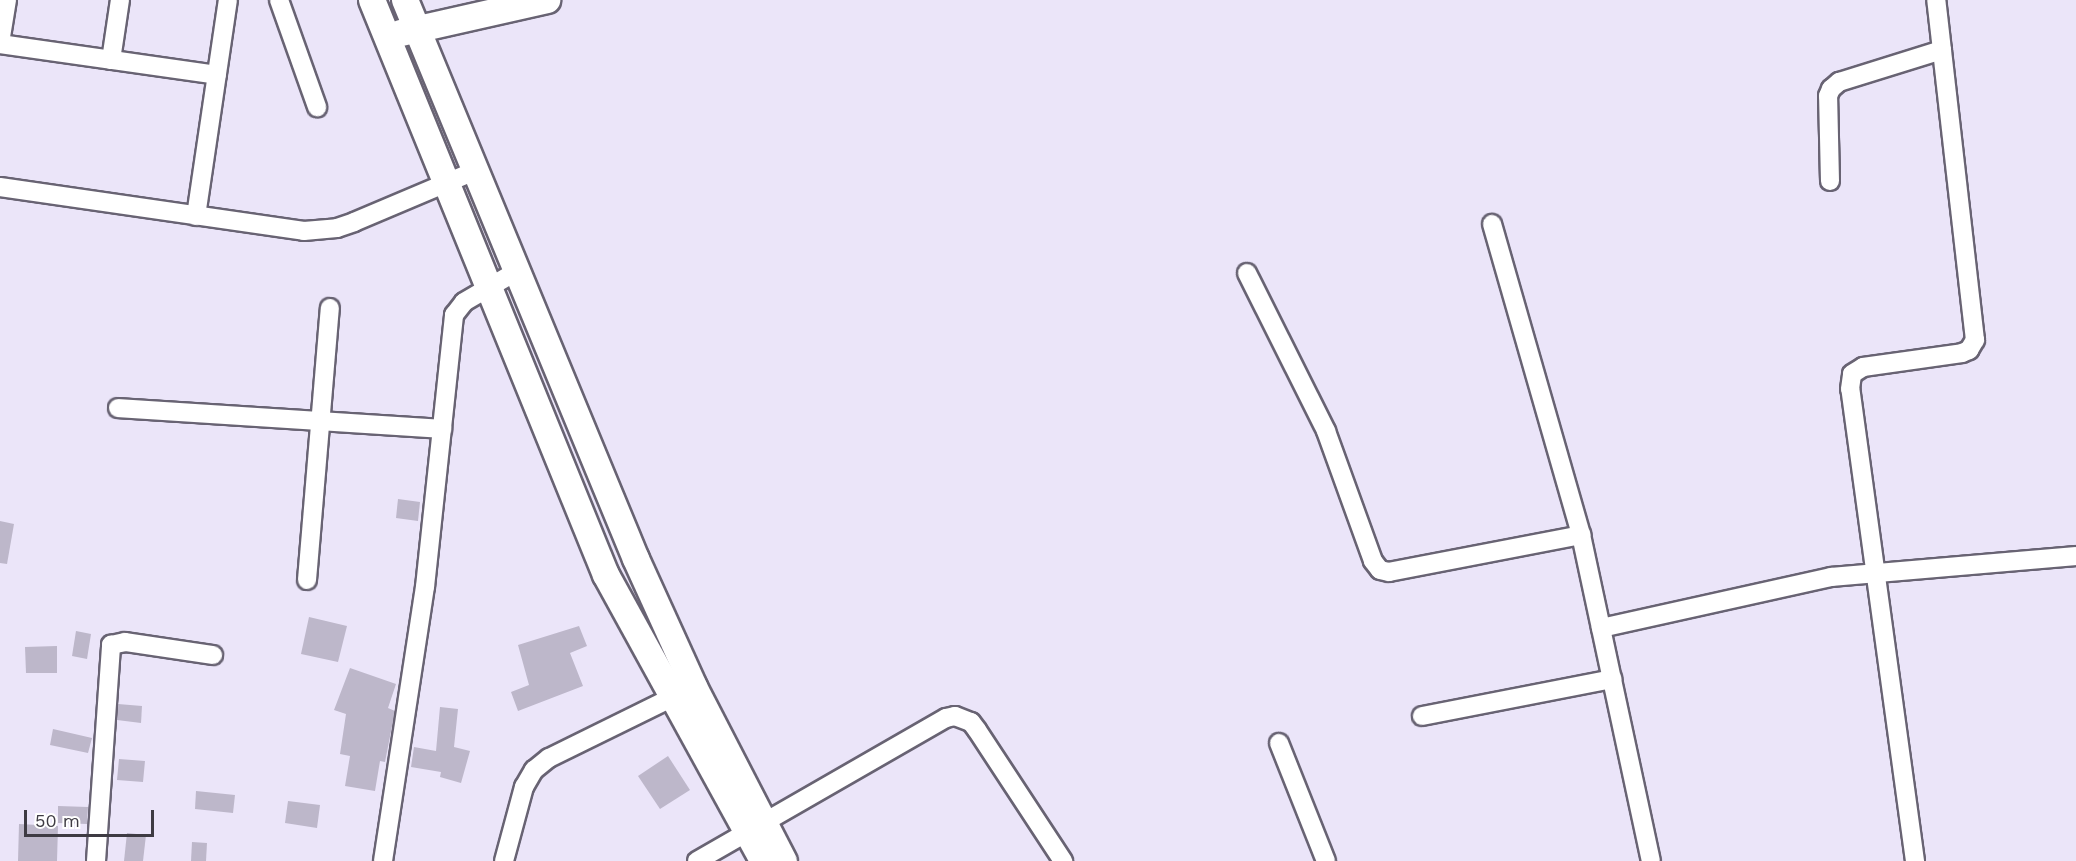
<!DOCTYPE html>
<style>
body{margin:0}
#map{position:relative;width:2076px;height:861px;overflow:hidden;background:#ebe5f9;font-family:"Work Sans",sans-serif}
div>[style]{position:absolute}
.building>*{inset:0;background:#bdb7ca}
.roads{filter:drop-shadow(2px 0 #686373) drop-shadow(-2px 0 #686373) drop-shadow(0 2px #686373) drop-shadow(0 -2px #686373)}
.street>*{height:18px;margin:-9px;padding:0 9px;transform-origin:9px;border-radius:9px;background:#fff}
.secondary>*{height:26px;margin:-13px;padding:0 13px;transform-origin:13px;border-radius:13px;background:#fff}
span{translate:-50% -50%;white-space:nowrap;text-align:center;line-height:1.15;-webkit-text-stroke:4.5px #fff;paint-order:stroke}
.scale{position:absolute;left:24px;top:810px;width:130px;height:27px;box-sizing:border-box;border:3px solid #3e3b43;border-top:0;padding-left:8px;font-size:18px;line-height:21px;white-space:nowrap;color:#3e3b43;-webkit-text-stroke:4px #fff;paint-order:stroke}
</style>
<div id="map">
<div class="building">
<div style="clip-path:polygon(398px 499px,420px 502px,418px 521px,396px 518px)"></div>
<div style="clip-path:polygon(0 521px,14px 524px,7px 564px,0 563px)"></div>
<div style="clip-path:polygon(309px 617px,347px 626px,338px 662px,301px 654px)"></div>
<div style="clip-path:polygon(579px 626px,587px 646px,570px 653px,583px 686px,518px 711px,511px 692px,529px 685px,518px 645px)"></div>
<div style="clip-path:polygon(76px 631px,91px 634px,87px 659px,72px 656px)"></div>
<div style="clip-path:polygon(57px 646px,57px 673px,26px 673px,25px 647px)"></div>
<div style="clip-path:polygon(350px 668px,396px 684px,388px 708px,395px 711px,385px 762px,380px 761px,375px 791px,345px 786px,350px 756px,340px 754px,346px 714px,334px 710px)"></div>
<div style="clip-path:polygon(118px 704px,142px 706px,141px 723px,117px 720px)"></div>
<div style="clip-path:polygon(440px 707px,458px 709px,454px 747px,470px 751px,461px 783px,440px 777px,441px 772px,411px 767px,414px 747px,436px 751px)"></div>
<div style="clip-path:polygon(53px 729px,92px 738px,88px 753px,50px 745px)"></div>
<div style="clip-path:polygon(668px 756px,690px 790px,660px 809px,638px 776px)"></div>
<div style="clip-path:polygon(119px 759px,145px 761px,143px 782px,117px 780px)"></div>
<div style="clip-path:polygon(196px 791px,235px 795px,233px 813px,195px 809px)"></div>
<div style="clip-path:polygon(288px 801px,320px 805px,317px 828px,285px 823px)"></div>
<div style="clip-path:polygon(58px 806px,88px 807px,87px 824px,58px 823px)"></div>
<div style="clip-path:polygon(19px 824px,58px 826px,57px 861px,18px 861px)"></div>
<div style="clip-path:polygon(127px 833px,146px 835px,143px 861px,124px 861px)"></div>
<div style="clip-path:polygon(192px 842px,207px 843px,206px 861px,191px 861px)"></div>
</div>
<div class="roads">
<div class="street">
<div style="left:279px;top:0;width:114px;rotate:70.4deg"></div>
<div style="left:0;top:43px;width:44px;rotate:-80.8deg"></div>
<div style="left:0;top:44px;width:219px;rotate:8.1deg"></div>
<div style="left:111px;top:60px;width:61px;rotate:-81.5deg"></div>
<div style="left:1830px;top:181px;width:85px;rotate:-91.3deg"></div>
<div style="left:1828px;top:96px;width:8px;rotate:-67deg"></div>
<div style="left:1831px;top:89px;width:11px;rotate:-41deg"></div>
<div style="left:1839px;top:82px;width:108px;rotate:-17.3deg"></div>
<div style="left:0;top:187px;width:307px;rotate:8.2deg"></div>
<div style="left:304px;top:231px;width:33px;rotate:-5deg"></div>
<div style="left:337px;top:228px;width:18px;rotate:-19deg"></div>
<div style="left:354px;top:222px;width:131px;rotate:-22.9deg"></div>
<div style="left:196px;top:216px;width:218px;rotate:-81.6deg"></div>
<div style="left:1492px;top:224px;width:323px;rotate:74deg"></div>
<div style="left:1581px;top:535px;width:333px;rotate:77.9deg"></div>
<div style="left:1247px;top:273px;width:177px;rotate:63.4deg"></div>
<div style="left:1326px;top:431px;width:138px;rotate:70.1deg"></div>
<div style="left:1373px;top:561px;width:11px;rotate:52deg"></div>
<div style="left:1380px;top:570px;width:9px;rotate:13deg"></div>
<div style="left:1389px;top:572px;width:196px;rotate:-10.9deg"></div>
<div style="left:118px;top:408px;width:325px;rotate:3.7deg"></div>
<div style="left:307px;top:580px;width:273px;rotate:-85.2deg"></div>
<div style="left:1601px;top:628px;width:236px;rotate:-12.5deg"></div>
<div style="left:1831px;top:577px;width:246px;rotate:-4.9deg"></div>
<div style="left:1422px;top:716px;width:194px;rotate:-11deg"></div>
<div style="left:1279px;top:743px;width:127px;rotate:68.3deg"></div>
<div style="left:96px;top:861px;width:217px;rotate:-86deg"></div>
<div style="left:111px;top:645px;width:14px;rotate:-12deg"></div>
<div style="left:125px;top:642px;width:89px;rotate:8.4deg"></div>
<div style="left:383px;top:861px;width:277px;rotate:-81.3deg"></div>
<div style="left:425px;top:587px;width:274px;rotate:-83.9deg"></div>
<div style="left:454px;top:315px;width:16px;rotate:-52deg"></div>
<div style="left:464px;top:302px;width:61px;rotate:-30.3deg"></div>
<div style="left:504px;top:861px;width:77px;rotate:-74.9deg"></div>
<div style="left:524px;top:787px;width:20px;rotate:-60deg"></div>
<div style="left:534px;top:770px;width:19px;rotate:-39deg"></div>
<div style="left:549px;top:758px;width:138px;rotate:-26.2deg"></div>
<div style="left:697px;top:861px;width:287px;rotate:-29.9deg"></div>
<div style="left:946px;top:718px;width:9px;rotate:-13deg"></div>
<div style="left:955px;top:716px;width:17px;rotate:21deg"></div>
<div style="left:971px;top:722px;width:10px;rotate:53deg"></div>
<div style="left:977px;top:730px;width:157px;rotate:56.7deg"></div>
<div style="left:1915px;top:861px;width:476px;rotate:-97.8deg"></div>
<div style="left:1850px;top:389px;width:15px;rotate:-82deg"></div>
<div style="left:1852px;top:374px;width:13px;rotate:-32deg"></div>
<div style="left:1863px;top:367px;width:100px;rotate:-8deg"></div>
<div style="left:1962px;top:353px;width:8px;rotate:-23deg"></div>
<div style="left:1969px;top:350px;width:12px;rotate:-59deg"></div>
<div style="left:1975px;top:340px;width:342px;rotate:-96.5deg"></div>
</div>
<div class="secondary">
<div style="left:372px;top:0;width:621px;rotate:67.86deg"></div>
<div style="left:606px;top:575px;width:326px;rotate:61.2deg"></div>
<div style="left:405px;top:0;width:605px;rotate:67.55deg"></div>
<div style="left:636px;top:559px;width:141px;rotate:65.6deg"></div>
<div style="left:694px;top:687px;width:196px;rotate:62.7deg"></div>
<div style="left:401px;top:33px;width:150px;rotate:-12.7deg"></div>
</div>
</div>
<div class="scale">50 m</div>
</div>
